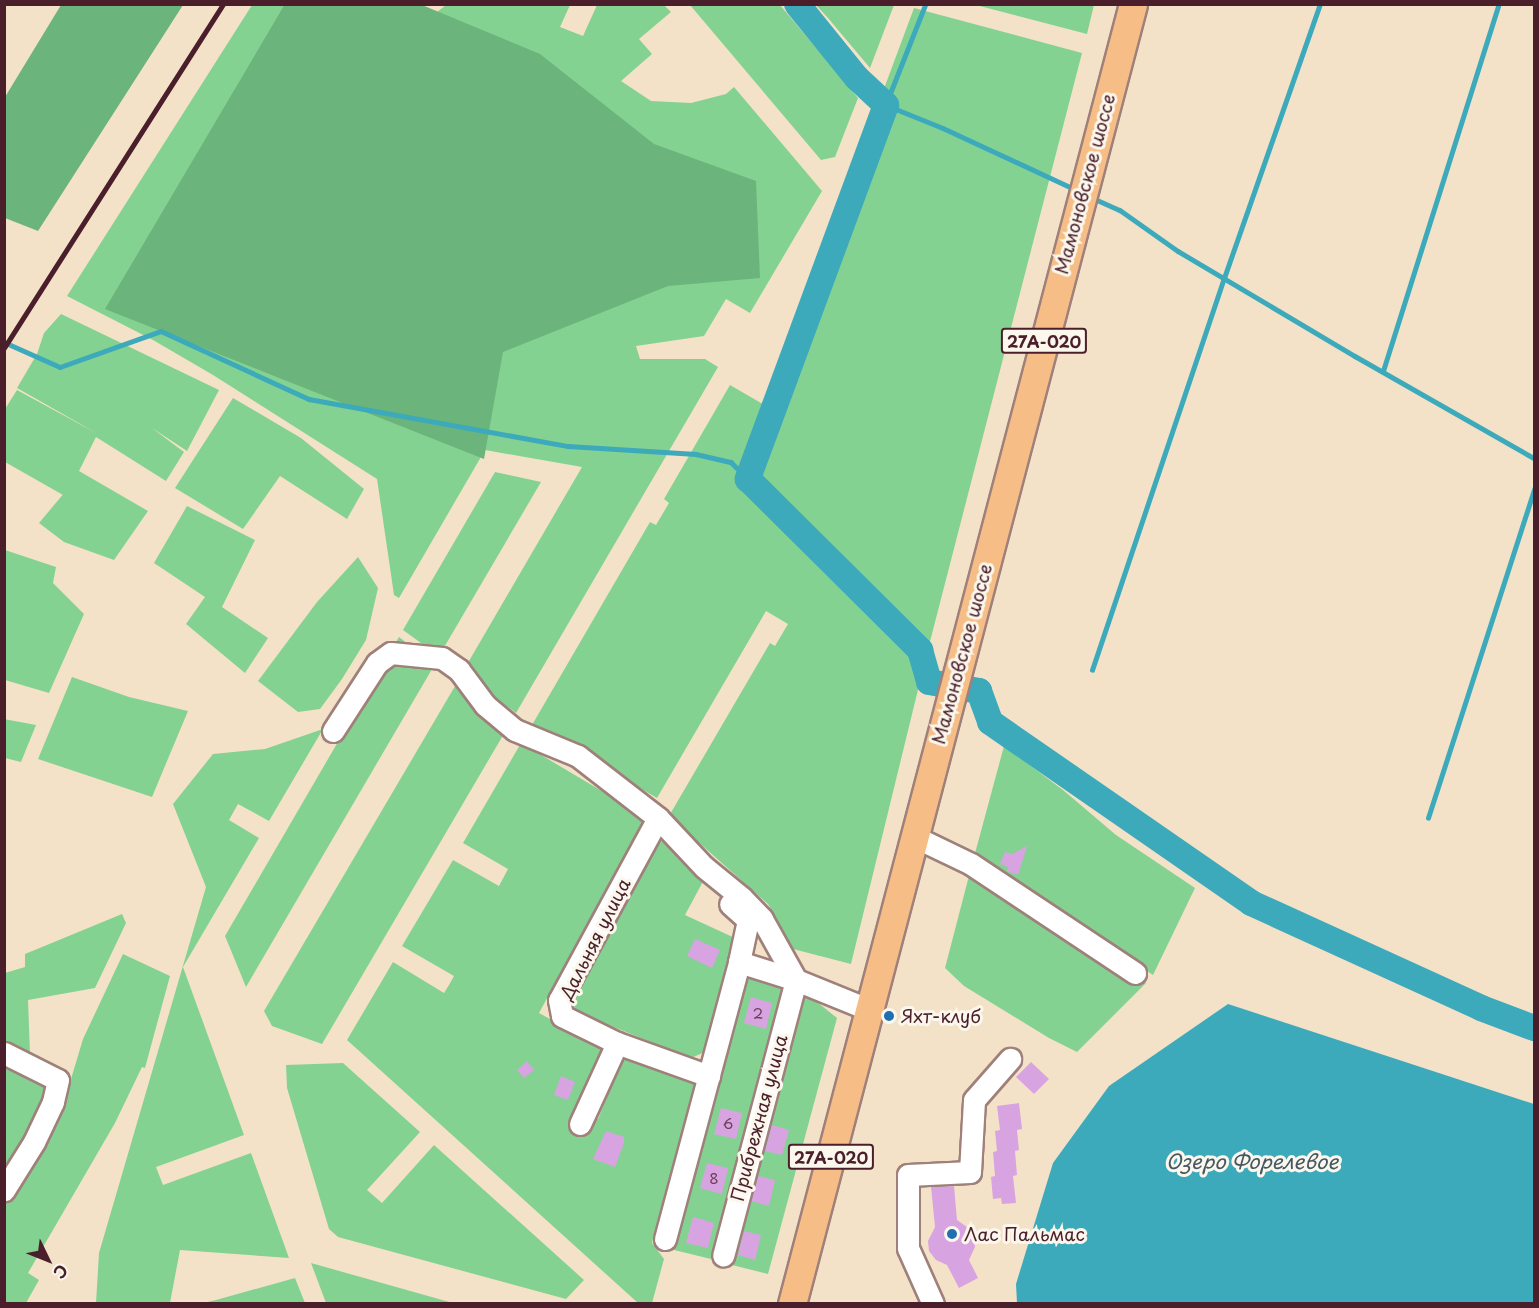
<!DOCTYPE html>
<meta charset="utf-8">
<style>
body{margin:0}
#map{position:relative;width:1539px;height:1308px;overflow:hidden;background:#f4e2c8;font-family:"Playpen Sans",sans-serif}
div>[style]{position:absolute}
.green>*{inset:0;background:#84d292}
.forest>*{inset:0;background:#6bb47c}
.water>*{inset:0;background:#3daabc}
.stream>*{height:4.5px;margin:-2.25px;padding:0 2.25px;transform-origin:2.25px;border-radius:2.25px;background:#3daabc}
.river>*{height:26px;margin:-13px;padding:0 13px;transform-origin:13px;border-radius:13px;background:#3daabc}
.building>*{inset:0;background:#d8a3e1}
.roads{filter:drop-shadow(2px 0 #9f807a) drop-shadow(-2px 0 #9f807a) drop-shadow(0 2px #9f807a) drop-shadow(0 -2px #9f807a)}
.minor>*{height:21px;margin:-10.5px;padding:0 10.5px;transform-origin:10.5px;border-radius:10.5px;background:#fff}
.major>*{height:27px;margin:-13.5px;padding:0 13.5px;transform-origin:13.5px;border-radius:13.5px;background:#f6be86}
.rail>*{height:4.5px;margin:-2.25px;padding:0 2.25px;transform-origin:2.25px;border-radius:2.25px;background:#4a1f2b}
.dots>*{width:16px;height:16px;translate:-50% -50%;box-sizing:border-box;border:3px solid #fbf7ec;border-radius:50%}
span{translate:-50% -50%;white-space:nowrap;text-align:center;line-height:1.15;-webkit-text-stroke:6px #fbf7ec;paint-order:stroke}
.number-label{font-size:15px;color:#6e4058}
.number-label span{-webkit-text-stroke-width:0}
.shield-label span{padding:2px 4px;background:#fbf7ec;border:2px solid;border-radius:4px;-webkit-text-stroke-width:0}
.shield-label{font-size:16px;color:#4a1f2b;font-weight:700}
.street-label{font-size:18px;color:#4a1f2b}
.poi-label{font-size:18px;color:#4a1f2b}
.left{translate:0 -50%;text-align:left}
.water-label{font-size:20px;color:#455765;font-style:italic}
.frame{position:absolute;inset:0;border:6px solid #4a1f2b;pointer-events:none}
.north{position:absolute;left:18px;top:1230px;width:60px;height:60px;-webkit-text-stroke:4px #fbf7ec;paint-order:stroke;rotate:133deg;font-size:16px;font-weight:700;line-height:24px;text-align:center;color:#4a1f2b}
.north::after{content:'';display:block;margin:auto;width:21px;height:27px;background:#4a1f2b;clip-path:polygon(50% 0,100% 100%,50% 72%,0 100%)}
</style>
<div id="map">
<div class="green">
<div style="clip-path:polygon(252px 5px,422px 5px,432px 16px,446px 5px,570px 5px,560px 27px,583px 36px,597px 5px,664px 5px,671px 12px,639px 39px,652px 54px,621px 81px,651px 101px,691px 103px,726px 94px,734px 87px,822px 191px,750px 313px,726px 299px,704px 336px,636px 346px,640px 359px,705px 359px,718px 367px,516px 713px,462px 673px,582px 467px,485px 450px,399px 598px,394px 595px,377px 479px,213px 375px,153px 340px,67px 296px)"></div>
<div style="clip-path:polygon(690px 5px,780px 5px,858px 98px,835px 157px,821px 160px)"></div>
<div style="clip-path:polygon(816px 5px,894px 5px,870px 68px,828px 18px)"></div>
<div style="clip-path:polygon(976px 5px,1094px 5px,1087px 34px)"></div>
<div style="clip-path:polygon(914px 8px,1082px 53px,926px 657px,851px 964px,793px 949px,768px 904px,669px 816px,770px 643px,775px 646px,788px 624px,766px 611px,657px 798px,532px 725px,650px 522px,656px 525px,669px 503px,664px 499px,730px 385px,766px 406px)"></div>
<div style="clip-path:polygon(61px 314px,219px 390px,187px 451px,152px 428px,184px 452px,166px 481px,96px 437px,79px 471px,148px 511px,114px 560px,64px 542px,39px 523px,65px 492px,63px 495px,5px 462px,5px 409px,17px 390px,98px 434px,17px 388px,37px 354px,44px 333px)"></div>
<div style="clip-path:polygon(233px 398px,301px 438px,364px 489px,347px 519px,280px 476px,243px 529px,175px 488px)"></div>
<div style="clip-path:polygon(495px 472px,541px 482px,439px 656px,403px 630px)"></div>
<div style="clip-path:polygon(187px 506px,255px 540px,222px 607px,268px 638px,245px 673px,186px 624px,205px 597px,154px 563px)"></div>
<div style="clip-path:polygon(5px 550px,56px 567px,53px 583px,84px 614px,49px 693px,5px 680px)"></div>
<div style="clip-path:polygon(358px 557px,378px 588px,366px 640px,342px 679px,320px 709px,298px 712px,258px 681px,317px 602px)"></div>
<div style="clip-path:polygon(399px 637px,435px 664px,246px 987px,225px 936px)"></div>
<div style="clip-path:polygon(72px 677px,129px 697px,188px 711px,152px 797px,38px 759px)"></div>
<div style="clip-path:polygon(458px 681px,512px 720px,322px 1044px,272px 1026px,264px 1011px)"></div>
<div style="clip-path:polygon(4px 719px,36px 725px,21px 762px,5px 758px)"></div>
<div style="clip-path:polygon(323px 729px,269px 821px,238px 804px,229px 820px,259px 838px,183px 967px,244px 1135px,156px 1167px,163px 1185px,251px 1153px,289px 1258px,180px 1250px,170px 1303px,96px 1303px,99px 1253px,206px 887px,173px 804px,213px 754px,265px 749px)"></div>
<div style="clip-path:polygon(521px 743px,627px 806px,644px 821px,539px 1013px,572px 1031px,608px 1045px,581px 1113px,598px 1119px,625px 1053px,697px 1081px,652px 1243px,664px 1259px,652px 1303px,638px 1303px,347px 1040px,393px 962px,444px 993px,449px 985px,454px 976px,402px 946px,453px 860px,499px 886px,508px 869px,463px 843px)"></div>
<div style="clip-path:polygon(1004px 746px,1063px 790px,1116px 835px,1195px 888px,1153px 975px,974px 857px)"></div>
<div style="clip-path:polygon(667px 841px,706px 876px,685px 915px,737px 939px,705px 1052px,691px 1058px,576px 1012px,570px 995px,653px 843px)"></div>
<div style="clip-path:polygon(971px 868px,1146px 983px,1077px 1052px,1049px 1038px,964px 986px,945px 968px)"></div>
<div style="clip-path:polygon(122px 914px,126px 923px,95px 988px,28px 1000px,30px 1053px,5px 1049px,5px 973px,25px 967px,25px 954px)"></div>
<div style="clip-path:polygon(123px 954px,170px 976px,145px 1068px,142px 1067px,115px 1123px,28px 1273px,39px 1280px,26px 1303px,5px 1304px,5px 1201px,36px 1154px,65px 1099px,83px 1039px)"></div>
<div style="clip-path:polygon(747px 975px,787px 984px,711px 1259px,670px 1249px)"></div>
<div style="clip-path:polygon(802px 990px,837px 1018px,768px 1274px,728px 1264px)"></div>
<div style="clip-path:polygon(343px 1063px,420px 1132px,367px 1190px,382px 1203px,434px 1145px,584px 1280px,566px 1299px,338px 1237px,329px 1229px,287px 1088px,286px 1065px)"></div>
<div style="clip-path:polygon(6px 1064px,34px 1068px,47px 1091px,24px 1148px,5px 1180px)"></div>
<div style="clip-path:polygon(311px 1263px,453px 1303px,326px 1303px)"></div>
<div style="clip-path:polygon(295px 1278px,305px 1303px,203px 1303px,216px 1300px)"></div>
</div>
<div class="forest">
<div style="clip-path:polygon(285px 4px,422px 5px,540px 54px,654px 144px,756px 181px,760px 278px,668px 286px,503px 352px,484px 459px,105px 309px)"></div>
<div style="clip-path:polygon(61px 5px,183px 5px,38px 231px,5px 218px,5px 97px)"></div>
</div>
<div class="water">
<div style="clip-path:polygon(1228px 1004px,1534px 1104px,1534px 1303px,1017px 1303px,1016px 1284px,1053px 1163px,1109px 1086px)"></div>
</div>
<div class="stream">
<div style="left:926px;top:4px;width:109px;rotate:111.6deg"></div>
<div style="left:886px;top:105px;width:61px;rotate:22deg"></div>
<div style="left:943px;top:128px;width:142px;rotate:24.9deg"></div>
<div style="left:1095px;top:199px;width:27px;rotate:24deg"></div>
<div style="left:1120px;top:210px;width:71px;rotate:35.3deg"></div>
<div style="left:1178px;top:251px;width:206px;rotate:30.7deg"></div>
<div style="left:1355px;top:356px;width:206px;rotate:29.7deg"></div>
<div style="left:4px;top:342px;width:61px;rotate:24.1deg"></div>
<div style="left:60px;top:367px;width:107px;rotate:-19.6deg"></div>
<div style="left:161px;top:331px;width:163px;rotate:24.7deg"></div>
<div style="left:309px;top:399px;width:263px;rotate:10.3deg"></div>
<div style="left:568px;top:446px;width:128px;rotate:3.6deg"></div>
<div style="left:696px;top:454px;width:36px;rotate:13deg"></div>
<div style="left:731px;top:462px;width:24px;rotate:45deg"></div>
<div style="left:1383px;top:371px;width:385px;rotate:-72.5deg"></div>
<div style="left:1092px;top:670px;width:414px;rotate:-71.4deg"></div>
<div style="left:1224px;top:278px;width:290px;rotate:-70.7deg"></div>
<div style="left:1428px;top:818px;width:346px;rotate:-72.1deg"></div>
</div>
<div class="river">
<div style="left:797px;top:4px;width:95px;rotate:51deg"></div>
<div style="left:857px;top:78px;width:40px;rotate:43deg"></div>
<div style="left:886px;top:105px;width:399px;rotate:110.3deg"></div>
<div style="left:748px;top:479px;width:243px;rotate:44.8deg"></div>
<div style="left:920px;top:650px;width:33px;rotate:74deg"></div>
<div style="left:929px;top:682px;width:51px;rotate:10.2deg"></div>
<div style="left:979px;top:691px;width:33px;rotate:70deg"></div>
<div style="left:990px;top:722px;width:318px;rotate:34.7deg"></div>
<div style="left:1251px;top:903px;width:253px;rotate:24.5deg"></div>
<div style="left:1481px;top:1008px;width:57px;rotate:20.7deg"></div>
</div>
<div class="building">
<div style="clip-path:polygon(1027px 846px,1018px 875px,1007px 871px,1008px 867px,1000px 864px,1005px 852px,1012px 854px)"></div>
<div style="clip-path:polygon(695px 939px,720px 950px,712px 968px,687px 956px)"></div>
<div style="clip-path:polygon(751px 997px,772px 1003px,766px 1029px,744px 1023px)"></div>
<div style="clip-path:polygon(527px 1061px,534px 1070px,524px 1078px,517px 1070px)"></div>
<div style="clip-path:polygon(1031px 1062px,1049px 1079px,1034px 1094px,1016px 1077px)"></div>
<div style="clip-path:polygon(561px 1076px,575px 1082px,568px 1100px,554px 1095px)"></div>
<div style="clip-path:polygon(1019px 1103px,1022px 1129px,1017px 1130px,1019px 1150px,1015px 1151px,1017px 1175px,1013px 1176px,1016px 1203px,1002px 1204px,1001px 1198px,993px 1199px,991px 1177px,995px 1176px,993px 1152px,997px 1151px,995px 1131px,1000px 1130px,997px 1106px)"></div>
<div style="clip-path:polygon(721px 1108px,742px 1113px,736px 1139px,714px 1134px)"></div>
<div style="clip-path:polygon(772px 1125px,789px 1130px,782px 1155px,765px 1151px)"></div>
<div style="clip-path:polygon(606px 1131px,624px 1137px,624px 1143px,615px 1167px,593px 1159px)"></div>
<div style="clip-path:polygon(707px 1163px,728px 1168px,722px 1194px,700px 1188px)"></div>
<div style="clip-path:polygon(758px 1176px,775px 1180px,769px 1206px,751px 1201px)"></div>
<div style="clip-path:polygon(954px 1186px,957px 1220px,967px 1227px,973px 1235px,975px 1247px,969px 1260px,978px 1278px,959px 1288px,947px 1265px,936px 1260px,929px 1251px,928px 1241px,935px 1227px,931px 1187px)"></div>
<div style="clip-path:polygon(693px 1217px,714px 1223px,708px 1248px,686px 1243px)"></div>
<div style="clip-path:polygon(744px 1231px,761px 1235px,755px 1260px,738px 1255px)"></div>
</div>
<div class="roads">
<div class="minor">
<div style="left:333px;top:731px;width:81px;rotate:-57.1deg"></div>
<div style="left:377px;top:663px;width:17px;rotate:-36deg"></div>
<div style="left:391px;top:653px;width:51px;rotate:5.6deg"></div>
<div style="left:442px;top:658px;width:21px;rotate:35deg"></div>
<div style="left:459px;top:670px;width:44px;rotate:53.4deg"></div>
<div style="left:485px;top:705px;width:39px;rotate:40deg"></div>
<div style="left:515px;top:730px;width:68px;rotate:22.4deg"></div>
<div style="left:578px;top:756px;width:101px;rotate:37.8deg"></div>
<div style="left:658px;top:818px;width:67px;rotate:46.8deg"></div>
<div style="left:704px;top:867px;width:49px;rotate:39.2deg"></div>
<div style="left:742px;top:898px;width:29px;rotate:46deg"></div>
<div style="left:762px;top:919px;width:70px;rotate:60.9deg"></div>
<div style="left:796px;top:980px;width:285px;rotate:104.8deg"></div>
<div style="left:658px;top:818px;width:207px;rotate:118.5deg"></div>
<div style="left:559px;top:1000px;width:16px;rotate:79deg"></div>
<div style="left:562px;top:1016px;width:61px;rotate:26.1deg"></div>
<div style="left:617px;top:1043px;width:98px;rotate:19.7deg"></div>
<div style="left:915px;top:837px;width:62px;rotate:25.7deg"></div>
<div style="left:971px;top:864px;width:197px;rotate:33.6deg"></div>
<div style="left:739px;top:962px;width:60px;rotate:17.5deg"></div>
<div style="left:796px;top:980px;width:80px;rotate:22.1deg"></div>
<div style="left:4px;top:1053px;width:60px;rotate:26.6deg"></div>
<div style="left:58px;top:1080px;width:23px;rotate:103deg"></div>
<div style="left:53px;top:1102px;width:44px;rotate:115.4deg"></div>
<div style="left:34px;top:1142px;width:57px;rotate:122deg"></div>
<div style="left:580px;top:1124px;width:89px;rotate:-65.4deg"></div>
<div style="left:665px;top:1239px;width:287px;rotate:-75deg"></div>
<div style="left:739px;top:962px;width:43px;rotate:-77.9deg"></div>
<div style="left:748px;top:920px;width:24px;rotate:-138deg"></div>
<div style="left:933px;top:1304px;width:61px;rotate:-114.1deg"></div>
<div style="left:908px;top:1248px;width:73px;rotate:-90deg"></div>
<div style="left:908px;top:1175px;width:62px;rotate:-2.8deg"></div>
<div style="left:970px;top:1172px;width:72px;rotate:-86.8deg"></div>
<div style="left:974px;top:1100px;width:55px;rotate:-48.7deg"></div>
</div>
<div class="major">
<div style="left:792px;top:1304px;width:1344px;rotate:-75.3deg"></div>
</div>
</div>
<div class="rail">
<div style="left:4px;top:348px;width:408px;rotate:-57.5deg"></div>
</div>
<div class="dots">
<div style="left:889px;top:1016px;background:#1f6fb2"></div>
<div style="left:952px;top:1234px;background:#1f6fb2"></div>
</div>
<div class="number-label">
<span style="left:758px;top:1013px">2</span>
<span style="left:728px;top:1123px">6</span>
<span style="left:714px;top:1178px">8</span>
</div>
<div class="shield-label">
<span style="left:1044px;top:341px">27А-020</span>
<span style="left:831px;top:1157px">27А-020</span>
</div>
<div class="street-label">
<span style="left:1085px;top:184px;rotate:-75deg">Мамоновское шоссе</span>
<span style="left:962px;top:654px;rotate:-75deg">Мамоновское шоссе</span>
<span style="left:595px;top:939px;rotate:-63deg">Дальняя улица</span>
<span style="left:759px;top:1118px;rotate:-75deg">Прибрежная улица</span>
</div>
<div class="poi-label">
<span class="left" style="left:901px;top:1016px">Яхт-клуб</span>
<span class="left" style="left:964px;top:1234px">Лас Пальмас</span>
</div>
<div class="water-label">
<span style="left:1252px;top:1161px">Озеро Форелевое</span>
</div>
<div class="frame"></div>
<div class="north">С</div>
</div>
